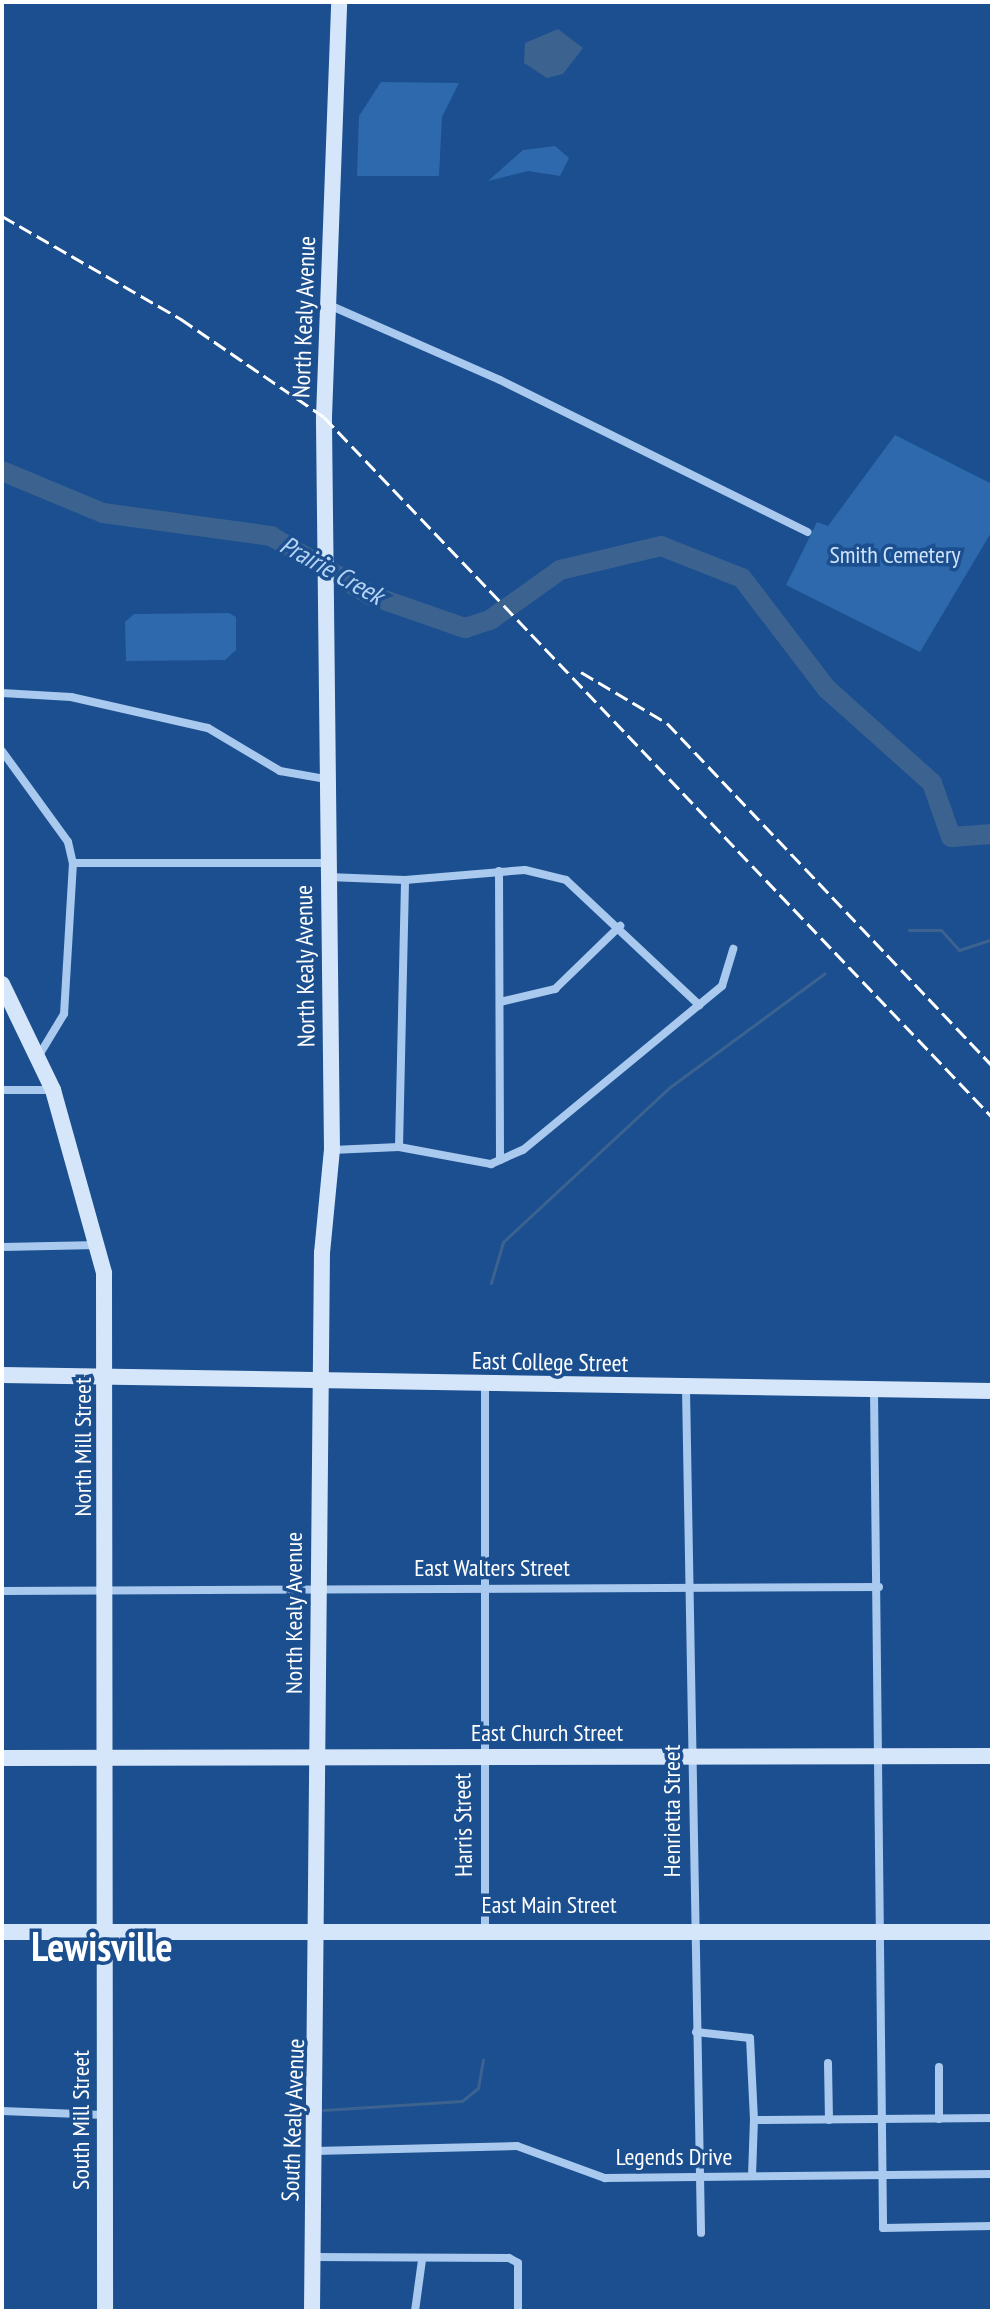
<!DOCTYPE html>
<style>
body{margin:0}
#map{position:relative;width:994px;height:2313px;overflow:hidden;background:#1b4f8f;font-family:"PT Sans Narrow",sans-serif}
div>[style]{position:absolute}
.green>*{inset:0;background:#2e69ad}
.water>*{inset:0;background:#3c6290}
.stream>*{height:3px;margin:-1.5px;padding:0 1.5px;transform-origin:1.5px;border-radius:1.5px;background:#3c6290}
.river>*{height:20px;margin:-10px;padding:0 10px;transform-origin:10px;border-radius:10px;background:#3c6290}
.street>*{height:8px;margin:-4px;padding:0 4px;transform-origin:4px;border-radius:4px;background:#a9c9ee}
.secondary>*{height:16px;margin:-8px;padding:0 8px;transform-origin:8px;border-radius:8px;background:#d6e6fa}
.rail>*{height:3px;margin-top:-1.5px;transform-origin:0;background:repeating-linear-gradient(90deg,#fff 0 14px,transparent 0 20px)}
span{translate:-50% -50%;white-space:nowrap;text-align:center;line-height:1.15;-webkit-text-stroke:7px #1b4f8f;paint-order:stroke}
.street-label{font-size:24px;color:#fff}
.park-label{font-size:24px;color:#cfe3fa}
.water-label{font-size:26px;color:#b5d3f5;font-style:italic}
.town-label{font-size:40px;color:#fff;font-weight:700}
.frame{position:absolute;inset:0;border:4px solid #fff;pointer-events:none}
</style>
<div id="map">
<div class="green">
<div style="clip-path:polygon(381px 82px,459px 83px,442px 117px,439px 176px,357px 176px,359px 116px)"></div>
<div style="clip-path:polygon(555px 146px,569px 158px,560px 176px,528px 171px,488px 181px,523px 150px)"></div>
<div style="clip-path:polygon(895px 435px,992px 484px,992px 531px,920px 652px,786px 585px,817px 522px,828px 526px)"></div>
<div style="clip-path:polygon(229px 613px,236px 617px,236px 650px,225px 660px,126px 661px,125px 622px,134px 614px)"></div>
</div>
<div class="water">
<div style="clip-path:polygon(558px 29px,583px 48px,563px 74px,547px 78px,524px 63px,525px 43px)"></div>
</div>
<div class="stream">
<div style="left:909px;top:930px;width:32px"></div>
<div style="left:941px;top:930px;width:27px;rotate:48deg"></div>
<div style="left:959px;top:950px;width:35px;rotate:-18deg"></div>
<div style="left:491px;top:1283px;width:43px;rotate:-73.7deg"></div>
<div style="left:503px;top:1242px;width:228px;rotate:-42.9deg"></div>
<div style="left:670px;top:1087px;width:192px;rotate:-36.3deg"></div>
<div style="left:323px;top:2110px;width:139px;rotate:-3.7deg"></div>
<div style="left:462px;top:2101px;width:21px;rotate:-39deg"></div>
<div style="left:478px;top:2088px;width:29px;rotate:-80deg"></div>
</div>
<div class="river">
<div style="left:2px;top:471px;width:109px;rotate:22.6deg"></div>
<div style="left:103px;top:513px;width:170px;rotate:7.8deg"></div>
<div style="left:271px;top:536px;width:115px;rotate:30.8deg"></div>
<div style="left:370px;top:595px;width:101px;rotate:19.2deg"></div>
<div style="left:465px;top:628px;width:26px;rotate:-18deg"></div>
<div style="left:490px;top:620px;width:86px;rotate:-35.5deg"></div>
<div style="left:560px;top:570px;width:104px;rotate:-13.4deg"></div>
<div style="left:661px;top:546px;width:87px;rotate:21.6deg"></div>
<div style="left:742px;top:578px;width:140px;rotate:52.6deg"></div>
<div style="left:827px;top:689px;width:141px;rotate:41.8deg"></div>
<div style="left:932px;top:783px;width:57px;rotate:70.6deg"></div>
<div style="left:951px;top:837px;width:41px;rotate:-4.2deg"></div>
</div>
<div class="street">
<div style="left:329px;top:305px;width:187px;rotate:23.7deg"></div>
<div style="left:500px;top:380px;width:343px;rotate:26.3deg"></div>
<div style="left:2px;top:693px;width:69px;rotate:3.3deg"></div>
<div style="left:71px;top:697px;width:140px;rotate:12.8deg"></div>
<div style="left:208px;top:728px;width:84px;rotate:30.8deg"></div>
<div style="left:280px;top:771px;width:47px;rotate:9.9deg"></div>
<div style="left:2px;top:751px;width:112px;rotate:54deg"></div>
<div style="left:68px;top:842px;width:22px;rotate:77deg"></div>
<div style="left:73px;top:863px;width:151px;rotate:93.4deg"></div>
<div style="left:64px;top:1014px;width:50px;rotate:121.2deg"></div>
<div style="left:73px;top:863px;width:254px"></div>
<div style="left:499px;top:871px;width:289px;rotate:89.8deg"></div>
<div style="left:328px;top:877px;width:77px;rotate:2.2deg"></div>
<div style="left:405px;top:880px;width:120px;rotate:-4.8deg"></div>
<div style="left:525px;top:870px;width:42px;rotate:13.7deg"></div>
<div style="left:566px;top:880px;width:183px;rotate:43.2deg"></div>
<div style="left:500px;top:1002px;width:57px;rotate:-13.3deg"></div>
<div style="left:555px;top:989px;width:91px;rotate:-44.1deg"></div>
<div style="left:2px;top:1090px;width:50px"></div>
<div style="left:399px;top:1147px;width:267px;rotate:-88.7deg"></div>
<div style="left:332px;top:1150px;width:67px;rotate:-2.6deg"></div>
<div style="left:399px;top:1147px;width:94px;rotate:10.5deg"></div>
<div style="left:491px;top:1164px;width:35px;rotate:-24deg"></div>
<div style="left:523px;top:1150px;width:258px;rotate:-39.5deg"></div>
<div style="left:722px;top:986px;width:39px;rotate:-73deg"></div>
<div style="left:2px;top:1247px;width:97px;rotate:-1.2deg"></div>
<div style="left:485px;top:1385px;width:543px;rotate:90deg"></div>
<div style="left:686px;top:1389px;width:844px;rotate:88.98deg"></div>
<div style="left:874px;top:1390px;width:838px;rotate:89.38deg"></div>
<div style="left:883px;top:2228px;width:109px;rotate:-1.1deg"></div>
<div style="left:2px;top:1591px;width:877px;rotate:-0.26deg"></div>
<div style="left:696px;top:2032px;width:54px;rotate:6.3deg"></div>
<div style="left:750px;top:2038px;width:82px;rotate:87.2deg"></div>
<div style="left:754px;top:2120px;width:238px;rotate:-0.5deg"></div>
<div style="left:828px;top:2063px;width:57px;rotate:89deg"></div>
<div style="left:2px;top:2111px;width:102px;rotate:2.2deg"></div>
<div style="left:939px;top:2119px;width:52px;rotate:-90deg"></div>
<div style="left:315px;top:2151px;width:202px;rotate:-1.4deg"></div>
<div style="left:517px;top:2146px;width:94px;rotate:20deg"></div>
<div style="left:605px;top:2178px;width:387px;rotate:-0.6deg"></div>
<div style="left:752px;top:2176px;width:56px;rotate:-88deg"></div>
<div style="left:313px;top:2257px;width:196px;rotate:0.3deg"></div>
<div style="left:509px;top:2258px;width:10px;rotate:29deg"></div>
<div style="left:518px;top:2263px;width:48px;rotate:90deg"></div>
<div style="left:415px;top:2311px;width:51px;rotate:-82.2deg"></div>
</div>
<div class="secondary">
<div style="left:2px;top:984px;width:118px;rotate:64.3deg"></div>
<div style="left:53px;top:1090px;width:190px;rotate:74.4deg"></div>
<div style="left:104px;top:1273px;width:1038px;rotate:89.94deg"></div>
<div style="left:2px;top:1375px;width:990px;rotate:0.93deg"></div>
<div style="left:2px;top:1758px;width:990px;rotate:-0.12deg"></div>
<div style="left:2px;top:1932px;width:990px"></div>
<div style="left:312px;top:2311px;width:1058px;rotate:-89.46deg"></div>
<div style="left:322px;top:1253px;width:103px;rotate:-84.5deg"></div>
<div style="left:332px;top:1150px;width:733px;rotate:-90.63deg"></div>
<div style="left:324px;top:417px;width:415px;rotate:-87.9deg"></div>
</div>
<div class="rail">
<div style="left:2px;top:216px;width:207px;rotate:29.9deg"></div>
<div style="left:181px;top:319px;width:173px;rotate:34.4deg"></div>
<div style="left:324px;top:417px;width:968px;rotate:46.34deg"></div>
<div style="left:581px;top:672px;width:100px;rotate:30.7deg"></div>
<div style="left:667px;top:723px;width:472px;rotate:46.5deg"></div>
</div>
<div class="street-label">
<span style="left:304px;top:317px;rotate:-88deg">North Kealy Avenue</span>
<span style="left:305px;top:966px;rotate:-91deg">North Kealy Avenue</span>
<span style="left:550px;top:1362px;rotate:1deg">East College Street</span>
<span style="left:83px;top:1447px;rotate:-90deg">North Mill Street</span>
<span style="left:492px;top:1568px">East Walters Street</span>
<span style="left:294px;top:1613px;rotate:-90deg">North Kealy Avenue</span>
<span style="left:547px;top:1733px">East Church Street</span>
<span style="left:672px;top:1811px;rotate:-90deg">Henrietta Street</span>
<span style="left:463px;top:1825px;rotate:-91deg">Harris Street</span>
<span style="left:549px;top:1905px">East Main Street</span>
<span style="left:81px;top:2120px;rotate:-90deg">South Mill Street</span>
<span style="left:293px;top:2120px;rotate:-88deg">South Kealy Avenue</span>
<span style="left:674px;top:2157px">Legends Drive</span>
</div>
<div class="park-label">
<span style="left:895px;top:555px">Smith Cemetery</span>
</div>
<div class="water-label">
<span style="left:332px;top:570px;rotate:29deg">Prairie Creek</span>
</div>
<div class="town-label">
<span style="left:102px;top:1946px">Lewisville</span>
</div>
<div class="frame"></div>
</div>
